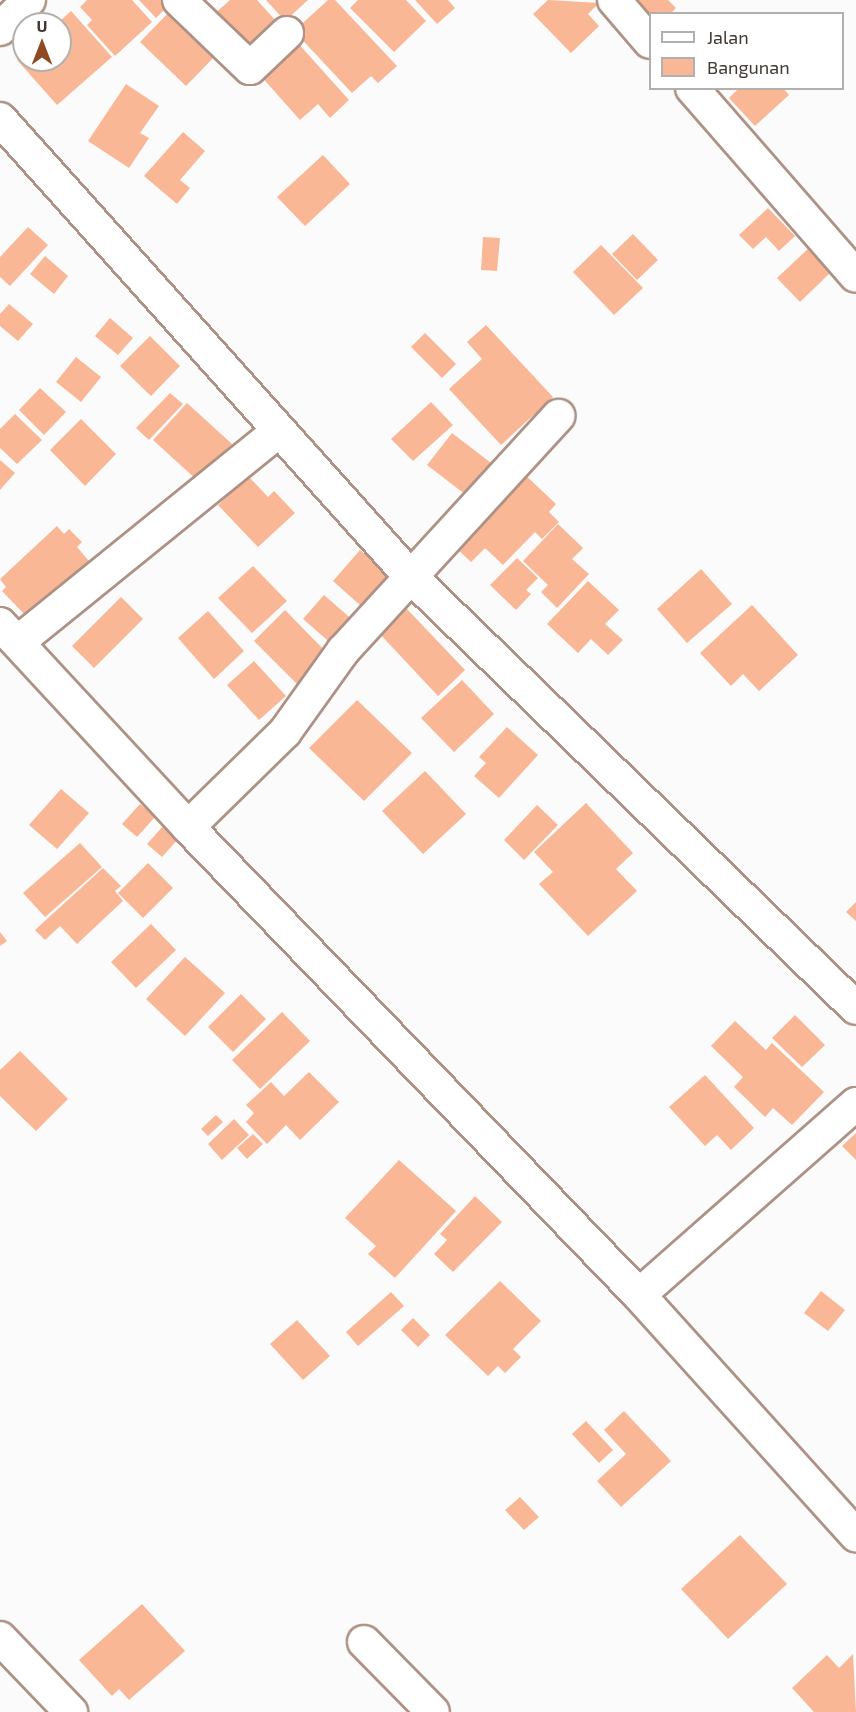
<!DOCTYPE html>
<style>
body{margin:0}
#map{position:relative;width:856px;height:1712px;overflow:hidden;background:#fbfbfb;font-family:"Exo 2",sans-serif}
div>[style]{position:absolute}
.building>*{inset:0;background:#fab795}
.roads{filter:drop-shadow(2px 0 #ad9285) drop-shadow(-2px 0 #ad9285) drop-shadow(0 2px #ad9285) drop-shadow(0 -2px #ad9285)}
.street>*{height:32px;margin:-16px;padding:0 16px;transform-origin:16px;border-radius:16px;background:#fff}
span{translate:-50% -50%;white-space:nowrap;text-align:center;line-height:1.15;-webkit-text-stroke:5px #fff;paint-order:stroke}
.legend{position:absolute;left:649px;top:12px;width:195px;height:78px;box-sizing:border-box;background:#fff;border:2px solid #b3afad;margin:0;padding:8px 10px;list-style:none;font-size:18px;color:#423731}
.legend li{display:flex;align-items:center;gap:12px;height:30px}
.legend b{width:30px;border:2px solid #b3afad}
.north{position:absolute;left:12px;top:12px;width:60px;height:60px;box-sizing:border-box;background:#fff;border:2px solid #b3afad;border-radius:50%;rotate:0deg;font-size:16px;font-weight:700;line-height:24px;text-align:center;color:#423731}
.north::after{content:'';display:block;margin:auto;width:21px;height:27px;background:#904a21;clip-path:polygon(50% 0,100% 100%,50% 72%,0 100%)}
</style>
<div id="map">
<div class="building">
<div style="clip-path:polygon(87px 0,132px 0,152px 22px,115px 56px,87px 25px,92px 20px,80px 7px)"></div>
<div style="clip-path:polygon(139px 0,166px 0,170px 4px,156px 18px)"></div>
<div style="clip-path:polygon(230px 0,257px 0,277px 22px,244px 51px,212px 16px)"></div>
<div style="clip-path:polygon(266px 0,308px 0,285px 21px)"></div>
<div style="clip-path:polygon(328px 0,335px 0,397px 66px,378px 83px,371px 76px,352px 93px,294px 31px)"></div>
<div style="clip-path:polygon(358px 0,406px 0,426px 21px,394px 52px,350px 8px)"></div>
<div style="clip-path:polygon(415px 0,448px 0,455px 8px,437px 24px)"></div>
<div style="clip-path:polygon(548px 0,599px 3px,588px 14px,599px 26px,571px 53px,533px 14px)"></div>
<div style="clip-path:polygon(634px 0,668px 0,676px 8px,670px 14px,650px 14px,650px 17px)"></div>
<div style="clip-path:polygon(172px 9px,218px 53px,186px 86px,140px 42px)"></div>
<div style="clip-path:polygon(71px 11px,112px 57px,57px 105px,17px 60px,24px 54px,24px 60px,60px 60px,60px 24px,42px 24px,54px 14px,60px 21px)"></div>
<div style="clip-path:polygon(296px 41px,349px 100px,330px 118px,318px 104px,300px 120px,259px 74px)"></div>
<div style="clip-path:polygon(126px 84px,159px 106px,140px 133px,149px 138px,129px 168px,88px 141px)"></div>
<div style="clip-path:polygon(739px 88px,783px 88px,789px 95px,755px 126px,729px 98px)"></div>
<div style="clip-path:polygon(183px 132px,205px 151px,180px 180px,190px 188px,177px 204px,144px 176px)"></div>
<div style="clip-path:polygon(323px 155px,350px 184px,305px 226px,277px 197px)"></div>
<div style="clip-path:polygon(768px 208px,795px 236px,779px 251px,766px 237px,753px 249px,739px 235px)"></div>
<div style="clip-path:polygon(28px 227px,48px 245px,10px 286px,0 277px,0 257px)"></div>
<div style="clip-path:polygon(633px 234px,658px 260px,637px 280px,612px 254px)"></div>
<div style="clip-path:polygon(483px 237px,500px 238px,497px 271px,481px 270px)"></div>
<div style="clip-path:polygon(601px 245px,643px 288px,614px 315px,573px 272px)"></div>
<div style="clip-path:polygon(811px 246px,833px 270px,800px 302px,777px 278px)"></div>
<div style="clip-path:polygon(45px 256px,68px 276px,54px 294px,30px 274px)"></div>
<div style="clip-path:polygon(9px 304px,33px 324px,18px 341px,0 326px,0 314px)"></div>
<div style="clip-path:polygon(110px 318px,133px 338px,118px 355px,95px 336px)"></div>
<div style="clip-path:polygon(486px 325px,553px 397px,501px 445px,449px 389px,482px 359px,467px 342px)"></div>
<div style="clip-path:polygon(425px 333px,456px 364px,442px 378px,411px 347px)"></div>
<div style="clip-path:polygon(150px 336px,180px 366px,151px 396px,120px 366px)"></div>
<div style="clip-path:polygon(76px 357px,101px 377px,81px 402px,56px 382px)"></div>
<div style="clip-path:polygon(40px 388px,66px 412px,44px 435px,19px 410px)"></div>
<div style="clip-path:polygon(170px 393px,183px 404px,149px 440px,136px 428px)"></div>
<div style="clip-path:polygon(431px 402px,453px 425px,413px 461px,391px 439px)"></div>
<div style="clip-path:polygon(187px 403px,232px 444px,198px 481px,153px 440px)"></div>
<div style="clip-path:polygon(15px 414px,42px 440px,17px 464px,0 448px,0 429px)"></div>
<div style="clip-path:polygon(81px 419px,116px 454px,85px 486px,50px 450px)"></div>
<div style="clip-path:polygon(452px 433px,491px 463px,466px 495px,427px 465px)"></div>
<div style="clip-path:polygon(0 460px,15px 473px,0 490px)"></div>
<div style="clip-path:polygon(522px 472px,556px 504px,549px 512px,559px 522px,542px 539px,535px 532px,503px 565px,485px 548px,471px 562px,453px 545px)"></div>
<div style="clip-path:polygon(249px 477px,268px 497px,274px 491px,295px 513px,258px 547px,218px 505px)"></div>
<div style="clip-path:polygon(558px 524px,583px 548px,572px 559px,589px 574px,557px 608px,541px 592px,548px 585px,523px 561px)"></div>
<div style="clip-path:polygon(57px 526px,64px 534px,69px 529px,82px 542px,77px 547px,89px 561px,29px 619px,2px 591px,6px 587px,0 579px)"></div>
<div style="clip-path:polygon(360px 550px,397px 582px,370px 614px,333px 581px)"></div>
<div style="clip-path:polygon(517px 558px,538px 578px,526px 590px,531px 594px,516px 610px,490px 585px)"></div>
<div style="clip-path:polygon(253px 566px,287px 601px,252px 633px,218px 598px)"></div>
<div style="clip-path:polygon(701px 569px,732px 604px,687px 643px,657px 609px)"></div>
<div style="clip-path:polygon(588px 581px,619px 610px,605px 624px,623px 640px,608px 655px,591px 639px,578px 653px,547px 624px)"></div>
<div style="clip-path:polygon(324px 595px,355px 622px,334px 646px,303px 619px)"></div>
<div style="clip-path:polygon(121px 597px,143px 619px,94px 668px,72px 646px)"></div>
<div style="clip-path:polygon(752px 605px,798px 655px,759px 691px,743px 674px,731px 686px,700px 653px)"></div>
<div style="clip-path:polygon(406px 608px,465px 670px,438px 696px,379px 633px)"></div>
<div style="clip-path:polygon(285px 610px,328px 654px,297px 684px,254px 641px)"></div>
<div style="clip-path:polygon(208px 611px,244px 651px,214px 679px,178px 638px)"></div>
<div style="clip-path:polygon(254px 661px,286px 696px,259px 720px,227px 685px)"></div>
<div style="clip-path:polygon(462px 680px,494px 714px,454px 752px,421px 718px)"></div>
<div style="clip-path:polygon(357px 700px,412px 753px,364px 801px,309px 748px)"></div>
<div style="clip-path:polygon(507px 727px,538px 755px,499px 798px,474px 776px,486px 763px,479px 757px)"></div>
<div style="clip-path:polygon(425px 771px,466px 814px,423px 854px,382px 811px)"></div>
<div style="clip-path:polygon(61px 789px,89px 813px,57px 849px,29px 825px)"></div>
<div style="clip-path:polygon(586px 803px,633px 853px,616px 869px,637px 891px,588px 936px,539px 884px,553px 872px,534px 852px)"></div>
<div style="clip-path:polygon(140px 804px,155px 817px,137px 837px,122px 824px)"></div>
<div style="clip-path:polygon(537px 805px,558px 825px,524px 860px,504px 840px)"></div>
<div style="clip-path:polygon(165px 824px,180px 837px,162px 857px,147px 844px)"></div>
<div style="clip-path:polygon(80px 843px,102px 867px,45px 917px,23px 893px)"></div>
<div style="clip-path:polygon(148px 863px,173px 888px,143px 918px,118px 893px)"></div>
<div style="clip-path:polygon(103px 868px,121px 886px,115px 891px,123px 901px,77px 944px,60px 926px,45px 940px,35px 930px)"></div>
<div style="clip-path:polygon(856px 902px,856px 921px,846px 912px)"></div>
<div style="clip-path:polygon(151px 924px,176px 950px,136px 988px,111px 962px)"></div>
<div style="clip-path:polygon(0 932px,7px 941px,0 946px)"></div>
<div style="clip-path:polygon(185px 957px,225px 993px,185px 1036px,146px 999px)"></div>
<div style="clip-path:polygon(241px 994px,266px 1019px,233px 1052px,208px 1027px)"></div>
<div style="clip-path:polygon(282px 1012px,310px 1041px,260px 1089px,232px 1060px)"></div>
<div style="clip-path:polygon(795px 1015px,825px 1045px,802px 1067px,772px 1038px)"></div>
<div style="clip-path:polygon(735px 1021px,766px 1050px,772px 1043px,824px 1092px,792px 1125px,773px 1108px,765px 1117px,734px 1087px,743px 1077px,711px 1046px)"></div>
<div style="clip-path:polygon(20px 1051px,68px 1099px,36px 1131px,0 1096px,0 1070px)"></div>
<div style="clip-path:polygon(309px 1072px,339px 1102px,300px 1140px,286px 1125px,267px 1144px,246px 1122px,254px 1113px,246px 1105px,271px 1082px,284px 1096px)"></div>
<div style="clip-path:polygon(705px 1075px,754px 1128px,731px 1150px,717px 1135px,705px 1146px,669px 1107px)"></div>
<div style="clip-path:polygon(216px 1115px,223px 1122px,208px 1136px,201px 1129px)"></div>
<div style="clip-path:polygon(234px 1119px,249px 1135px,222px 1160px,208px 1144px)"></div>
<div style="clip-path:polygon(856px 1133px,856px 1160px,842px 1146px)"></div>
<div style="clip-path:polygon(253px 1134px,263px 1144px,247px 1159px,237px 1148px)"></div>
<div style="clip-path:polygon(399px 1160px,456px 1211px,395px 1278px,368px 1254px,376px 1246px,345px 1218px)"></div>
<div style="clip-path:polygon(475px 1196px,502px 1222px,453px 1272px,434px 1254px,447px 1240px,440px 1234px)"></div>
<div style="clip-path:polygon(500px 1281px,541px 1321px,513px 1349px,521px 1357px,505px 1373px,498px 1366px,488px 1376px,445px 1335px)"></div>
<div style="clip-path:polygon(821px 1291px,845px 1310px,828px 1331px,804px 1313px)"></div>
<div style="clip-path:polygon(391px 1292px,404px 1306px,358px 1346px,346px 1332px)"></div>
<div style="clip-path:polygon(413px 1318px,430px 1335px,418px 1347px,401px 1330px)"></div>
<div style="clip-path:polygon(297px 1320px,330px 1356px,303px 1380px,270px 1344px)"></div>
<div style="clip-path:polygon(624px 1411px,671px 1461px,621px 1507px,597px 1481px,626px 1454px,604px 1430px)"></div>
<div style="clip-path:polygon(586px 1421px,613px 1450px,599px 1463px,572px 1434px)"></div>
<div style="clip-path:polygon(520px 1497px,539px 1517px,524px 1530px,505px 1510px)"></div>
<div style="clip-path:polygon(740px 1535px,787px 1584px,728px 1639px,681px 1589px)"></div>
<div style="clip-path:polygon(142px 1604px,185px 1651px,129px 1700px,119px 1689px,112px 1696px,79px 1660px)"></div>
<div style="clip-path:polygon(853px 1654px,856px 1712px,814px 1712px,792px 1688px,827px 1655px,839px 1668px)"></div>
</div>
<div class="roads">
<div class="street">
<div style="left:179px;top:0;width:98px;rotate:43.8deg"></div>
<div style="left:250px;top:68px;width:51px;rotate:-43.4deg"></div>
<div style="left:614px;top:0;width:55px;rotate:49.4deg"></div>
<div style="left:0;top:29px;width:41px;rotate:-45deg"></div>
<div style="left:692px;top:88px;width:249px;rotate:48.9deg"></div>
<div style="left:0;top:119px;width:613px;rotate:48.11deg"></div>
<div style="left:409px;top:575px;width:622px;rotate:44.09deg"></div>
<div style="left:0;top:624px;width:277px;rotate:47.2deg"></div>
<div style="left:188px;top:827px;width:650px;rotate:46.06deg"></div>
<div style="left:639px;top:1295px;width:324px;rotate:47.9deg"></div>
<div style="left:18px;top:642px;width:336px;rotate:-39deg"></div>
<div style="left:188px;top:827px;width:136px;rotate:-44.4deg"></div>
<div style="left:285px;top:732px;width:100px;rotate:-54.4deg"></div>
<div style="left:343px;top:651px;width:319px;rotate:-47.5deg"></div>
<div style="left:639px;top:1295px;width:289px;rotate:-41.4deg"></div>
<div style="left:0;top:1638px;width:103px;rotate:46.2deg"></div>
<div style="left:364px;top:1642px;width:98px;rotate:45.4deg"></div>
</div>
</div>
<ul class="legend">
<li><b style="height:8px;background:#fff"></b>Jalan</li>
<li><b style="height:16px;background:#fab795"></b>Bangunan</li>
</ul>
<div class="north">U</div>
</div>
